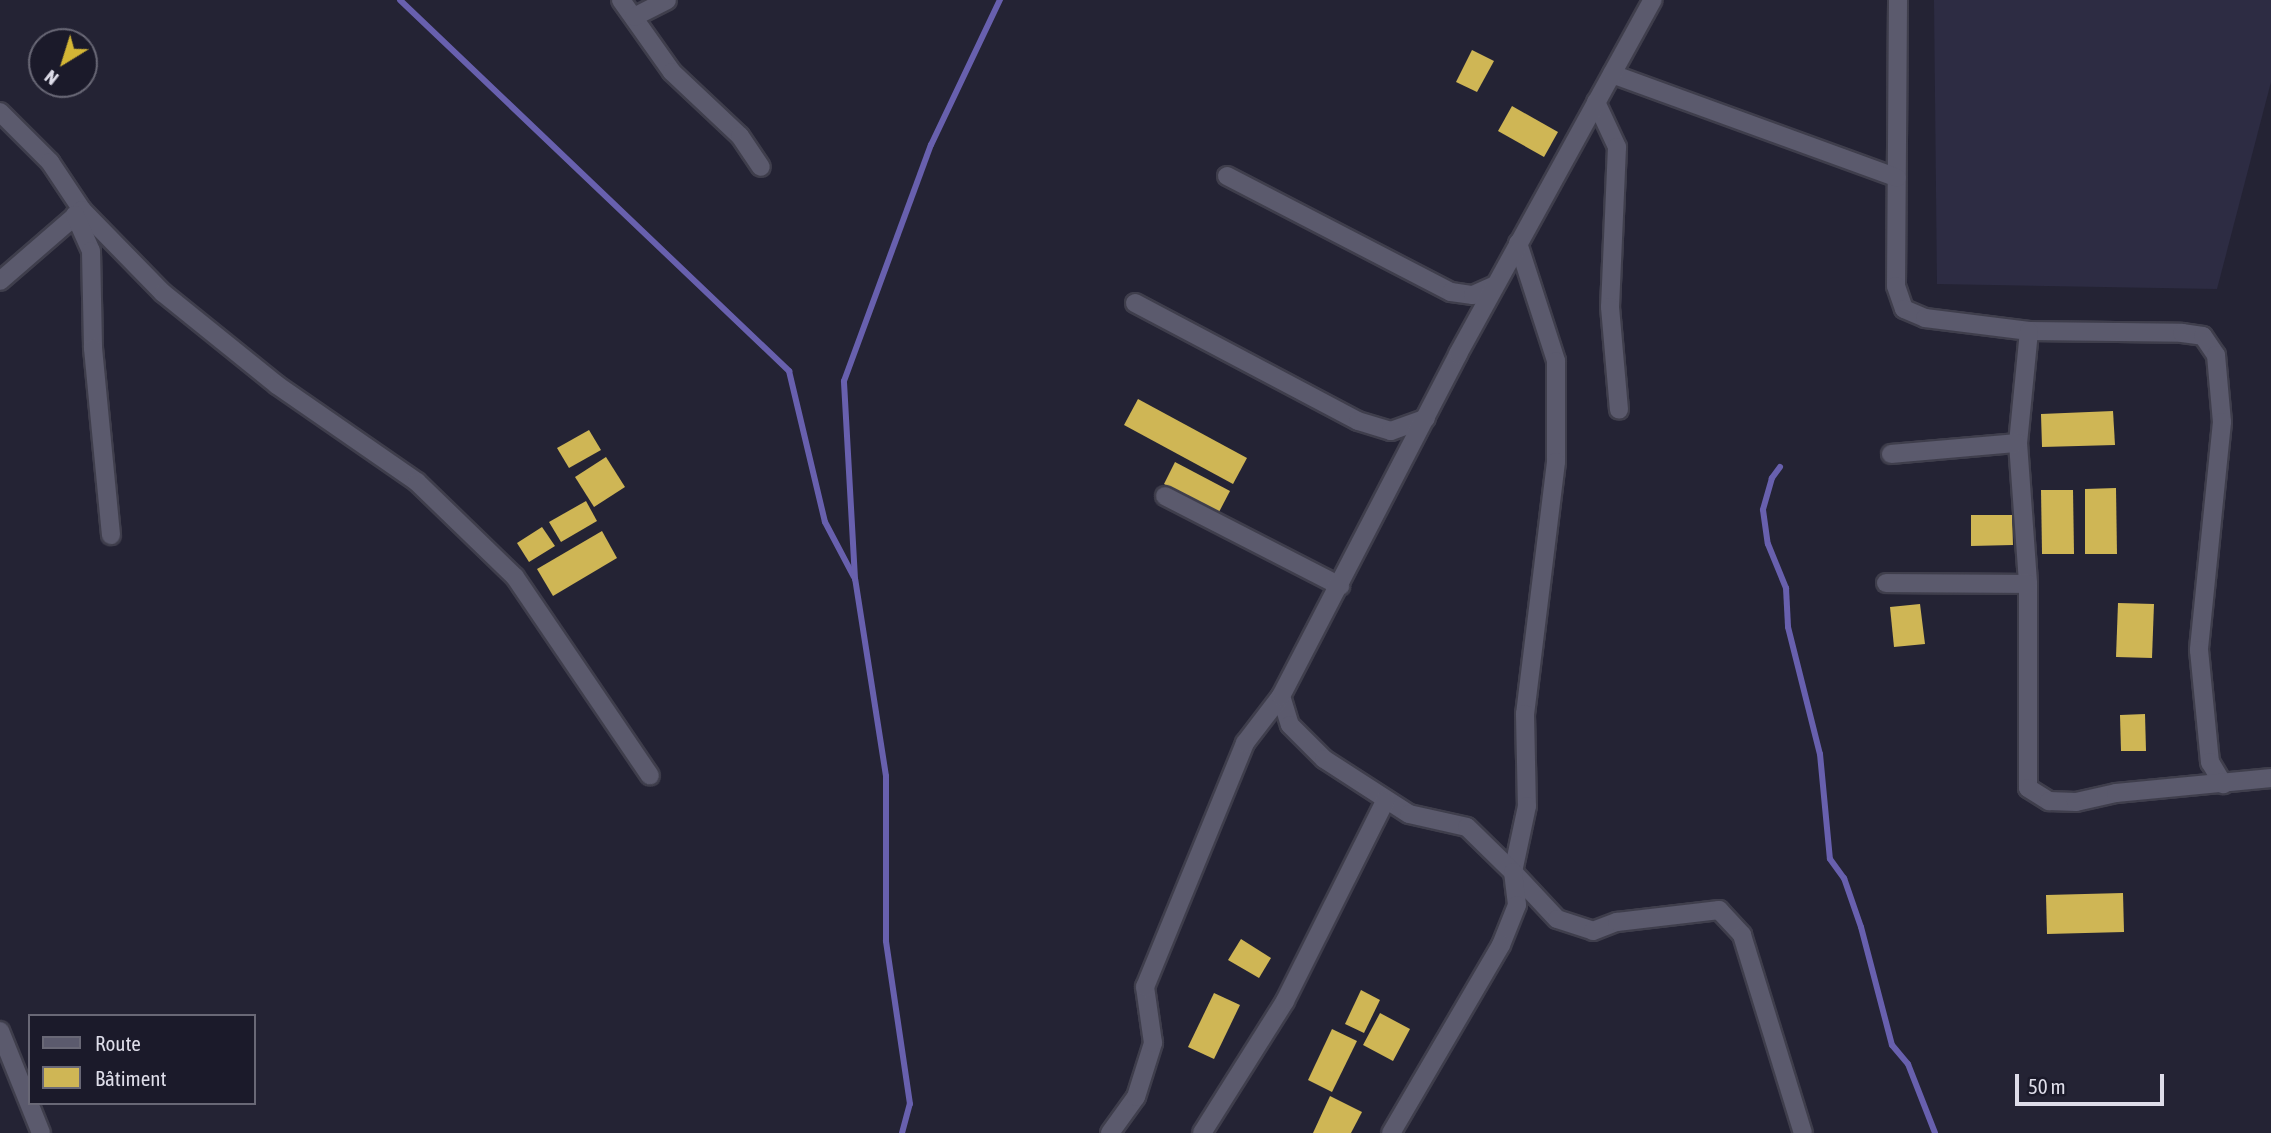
<!DOCTYPE html>
<meta charset="utf-8">
<style>
body{margin:0}
#map{position:relative;width:2271px;height:1133px;overflow:hidden;background:#242334;font-family:"Asap Condensed",sans-serif}
div>[style]{position:absolute}
.built>*{inset:0;background:#2d2c43}
.stream>*{height:6px;margin:-3px;padding:0 3px;transform-origin:3px;border-radius:3px;background:#6860ae}
.building>*{inset:0;background:#cfb655}
.roads{filter:drop-shadow(2px 0 #3f3e4c) drop-shadow(-2px 0 #3f3e4c) drop-shadow(0 2px #3f3e4c) drop-shadow(0 -2px #3f3e4c)}
.minor>*{height:18px;margin:-9px;padding:0 9px;transform-origin:9px;border-radius:9px;background:#5b5a6d}
span{translate:-50% -50%;white-space:nowrap;text-align:center;line-height:1.15;-webkit-text-stroke:7px #1b1a2a;paint-order:stroke}
.legend{position:absolute;left:28px;top:1014px;width:228px;height:91px;box-sizing:border-box;background:#1b1a2a;border:2px solid #696876;margin:0;padding:9px 12px;list-style:none;font-size:21px;color:#dedde9}
.legend li{display:flex;align-items:center;gap:14px;height:35px}
.legend b{width:35px;border:2px solid #696876}
.north{position:absolute;left:28px;top:28px;width:70px;height:70px;box-sizing:border-box;background:#1b1a2a;border:2px solid #696876;border-radius:50%;rotate:218deg;font-size:19px;font-weight:700;line-height:28px;text-align:center;color:#dedde9}
.north::after{content:'';display:block;margin:auto;width:24px;height:32px;background:#d4b635;clip-path:polygon(50% 0,100% 100%,50% 72%,0 100%)}
.scale{position:absolute;left:2015px;top:1074px;width:149px;height:32px;box-sizing:border-box;border:4px solid #dedde9;border-top:0;padding-left:9px;font-size:21px;line-height:24px;white-space:nowrap;color:#dedde9;-webkit-text-stroke:5px #1b1a2a;paint-order:stroke}
</style>
<div id="map">
<div class="built">
<div style="clip-path:polygon(1934px 0,2271px 0,2271px 82px,2217px 289px,1937px 284px)"></div>
</div>
<div class="stream">
<div style="left:400px;top:0;width:538px;rotate:43.64deg"></div>
<div style="left:789px;top:371px;width:155px;rotate:76.6deg"></div>
<div style="left:825px;top:522px;width:62px;rotate:62.2deg"></div>
<div style="left:1780px;top:467px;width:14px;rotate:126deg"></div>
<div style="left:1772px;top:478px;width:33px;rotate:106deg"></div>
<div style="left:1763px;top:510px;width:34px;rotate:82deg"></div>
<div style="left:1768px;top:544px;width:48px;rotate:67.8deg"></div>
<div style="left:1786px;top:588px;width:39px;rotate:87deg"></div>
<div style="left:1788px;top:627px;width:131px;rotate:75.9deg"></div>
<div style="left:1820px;top:754px;width:105px;rotate:84.6deg"></div>
<div style="left:1830px;top:859px;width:24px;rotate:54deg"></div>
<div style="left:1844px;top:878px;width:52px;rotate:70.9deg"></div>
<div style="left:1861px;top:927px;width:122px;rotate:75.3deg"></div>
<div style="left:1892px;top:1045px;width:25px;rotate:50deg"></div>
<div style="left:1908px;top:1064px;width:74px;rotate:68.6deg"></div>
<div style="left:902px;top:1133px;width:30px;rotate:-75deg"></div>
<div style="left:910px;top:1104px;width:165px;rotate:-98.4deg"></div>
<div style="left:886px;top:941px;width:165px;rotate:-90deg"></div>
<div style="left:886px;top:776px;width:199px;rotate:-98.9deg"></div>
<div style="left:855px;top:579px;width:198px;rotate:-93.2deg"></div>
<div style="left:844px;top:381px;width:252px;rotate:-69.8deg"></div>
<div style="left:931px;top:145px;width:161px;rotate:-64.6deg"></div>
</div>
<div class="building">
<div style="clip-path:polygon(1472px 50px,1494px 61px,1477px 92px,1456px 82px)"></div>
<div style="clip-path:polygon(1512px 106px,1558px 132px,1544px 157px,1498px 131px)"></div>
<div style="clip-path:polygon(1138px 399px,1247px 458px,1233px 484px,1124px 425px)"></div>
<div style="clip-path:polygon(2113px 411px,2115px 445px,2042px 447px,2041px 414px)"></div>
<div style="clip-path:polygon(589px 430px,601px 450px,569px 468px,557px 448px)"></div>
<div style="clip-path:polygon(606px 457px,625px 487px,594px 507px,575px 477px)"></div>
<div style="clip-path:polygon(1175px 462px,1230px 491px,1219px 512px,1164px 484px)"></div>
<div style="clip-path:polygon(2116px 488px,2117px 554px,2085px 554px,2085px 489px)"></div>
<div style="clip-path:polygon(2041px 490px,2073px 490px,2074px 554px,2042px 554px)"></div>
<div style="clip-path:polygon(586px 501px,597px 521px,561px 542px,549px 522px)"></div>
<div style="clip-path:polygon(1971px 515px,2012px 515px,2013px 545px,1971px 546px)"></div>
<div style="clip-path:polygon(542px 527px,555px 546px,529px 562px,517px 543px)"></div>
<div style="clip-path:polygon(602px 531px,617px 558px,553px 596px,537px 569px)"></div>
<div style="clip-path:polygon(2118px 603px,2154px 604px,2152px 658px,2116px 657px)"></div>
<div style="clip-path:polygon(1920px 604px,1925px 644px,1894px 647px,1890px 607px)"></div>
<div style="clip-path:polygon(2145px 714px,2146px 751px,2121px 751px,2120px 715px)"></div>
<div style="clip-path:polygon(2123px 893px,2124px 932px,2047px 934px,2046px 895px)"></div>
<div style="clip-path:polygon(1241px 939px,1271px 958px,1259px 978px,1228px 960px)"></div>
<div style="clip-path:polygon(1361px 990px,1380px 1000px,1364px 1033px,1345px 1024px)"></div>
<div style="clip-path:polygon(1214px 993px,1240px 1005px,1214px 1059px,1188px 1047px)"></div>
<div style="clip-path:polygon(1380px 1013px,1410px 1029px,1393px 1061px,1363px 1045px)"></div>
<div style="clip-path:polygon(1332px 1029px,1357px 1041px,1332px 1092px,1308px 1080px)"></div>
<div style="clip-path:polygon(1330px 1096px,1362px 1112px,1351px 1133px,1313px 1133px)"></div>
</div>
<div class="roads">
<div class="minor">
<div style="left:621px;top:0;width:88px;rotate:54.7deg"></div>
<div style="left:672px;top:72px;width:93px;rotate:43.3deg"></div>
<div style="left:740px;top:136px;width:37px;rotate:56deg"></div>
<div style="left:1898px;top:0;width:286px;rotate:90.4deg"></div>
<div style="left:1896px;top:286px;width:24px;rotate:71deg"></div>
<div style="left:1904px;top:309px;width:23px;rotate:23deg"></div>
<div style="left:1925px;top:318px;width:105px;rotate:7.1deg"></div>
<div style="left:2029px;top:331px;width:153px;rotate:0.7deg"></div>
<div style="left:2182px;top:333px;width:21px;rotate:8deg"></div>
<div style="left:2203px;top:336px;width:23px;rotate:56deg"></div>
<div style="left:2216px;top:355px;width:67px;rotate:84.9deg"></div>
<div style="left:2222px;top:422px;width:229px;rotate:95.8deg"></div>
<div style="left:2199px;top:650px;width:113px;rotate:84.4deg"></div>
<div style="left:2210px;top:762px;width:26px;rotate:59deg"></div>
<div style="left:634px;top:17px;width:37px;rotate:-27deg"></div>
<div style="left:1612px;top:74px;width:303px;rotate:20deg"></div>
<div style="left:1596px;top:102px;width:50px;rotate:65deg"></div>
<div style="left:1617px;top:147px;width:160px;rotate:92.5deg"></div>
<div style="left:1610px;top:307px;width:103px;rotate:85deg"></div>
<div style="left:0;top:112px;width:71px;rotate:45deg"></div>
<div style="left:50px;top:162px;width:58px;rotate:56.3deg"></div>
<div style="left:82px;top:210px;width:108px;rotate:139.1deg"></div>
<div style="left:1227px;top:176px;width:252px;rotate:27.4deg"></div>
<div style="left:1451px;top:292px;width:22px;rotate:8deg"></div>
<div style="left:1473px;top:295px;width:24px;rotate:-24deg"></div>
<div style="left:82px;top:210px;width:116px;rotate:45.7deg"></div>
<div style="left:163px;top:293px;width:146px;rotate:38.9deg"></div>
<div style="left:277px;top:385px;width:170px;rotate:34.7deg"></div>
<div style="left:417px;top:482px;width:136px;rotate:44.1deg"></div>
<div style="left:515px;top:577px;width:240px;rotate:55.8deg"></div>
<div style="left:75px;top:215px;width:39px;rotate:66deg"></div>
<div style="left:91px;top:251px;width:97px;rotate:88.8deg"></div>
<div style="left:93px;top:348px;width:188px;rotate:84.5deg"></div>
<div style="left:1518px;top:243px;width:124px;rotate:72.1deg"></div>
<div style="left:1556px;top:361px;width:101px;rotate:90deg"></div>
<div style="left:1556px;top:462px;width:254px;rotate:97deg"></div>
<div style="left:1525px;top:714px;width:92px;rotate:88.8deg"></div>
<div style="left:1527px;top:806px;width:67px;rotate:102deg"></div>
<div style="left:1513px;top:872px;width:64px;rotate:46.9deg"></div>
<div style="left:1557px;top:919px;width:38px;rotate:18deg"></div>
<div style="left:1593px;top:931px;width:26px;rotate:-21deg"></div>
<div style="left:1617px;top:922px;width:103px;rotate:-6.7deg"></div>
<div style="left:1719px;top:910px;width:34px;rotate:47deg"></div>
<div style="left:1742px;top:935px;width:207px;rotate:72.9deg"></div>
<div style="left:1135px;top:303px;width:252px;rotate:27.9deg"></div>
<div style="left:1358px;top:421px;width:34px;rotate:17deg"></div>
<div style="left:1391px;top:431px;width:37px;rotate:-20deg"></div>
<div style="left:2029px;top:331px;width:113px;rotate:95.6deg"></div>
<div style="left:2018px;top:443px;width:141px;rotate:85.9deg"></div>
<div style="left:2028px;top:584px;width:204px;rotate:90deg"></div>
<div style="left:2028px;top:788px;width:25px;rotate:32deg"></div>
<div style="left:2049px;top:801px;width:27px;rotate:2deg"></div>
<div style="left:2076px;top:802px;width:41px;rotate:-12.7deg"></div>
<div style="left:2116px;top:793px;width:156px;rotate:-5.5deg"></div>
<div style="left:1891px;top:454px;width:127px;rotate:-5deg"></div>
<div style="left:1165px;top:496px;width:197px;rotate:27.2deg"></div>
<div style="left:1886px;top:583px;width:142px;rotate:0.4deg"></div>
<div style="left:1281px;top:696px;width:30px;rotate:73deg"></div>
<div style="left:1290px;top:725px;width:48px;rotate:45deg"></div>
<div style="left:1324px;top:759px;width:101px;rotate:32.9deg"></div>
<div style="left:1409px;top:814px;width:59px;rotate:12.6deg"></div>
<div style="left:1467px;top:827px;width:64px;rotate:44.4deg"></div>
<div style="left:1513px;top:872px;width:33px;rotate:83deg"></div>
<div style="left:1517px;top:905px;width:43px;rotate:111.8deg"></div>
<div style="left:1501px;top:945px;width:218px;rotate:120.3deg"></div>
<div style="left:0;top:1031px;width:110px;rotate:68.1deg"></div>
<div style="left:1110px;top:1133px;width:44px;rotate:-54.2deg"></div>
<div style="left:1136px;top:1097px;width:57px;rotate:-72.5deg"></div>
<div style="left:1153px;top:1043px;width:57px;rotate:-98.1deg"></div>
<div style="left:1145px;top:987px;width:264px;rotate:-67.7deg"></div>
<div style="left:1245px;top:743px;width:59px;rotate:-52.5deg"></div>
<div style="left:1281px;top:696px;width:385px;rotate:-62.6deg"></div>
<div style="left:1458px;top:354px;width:404px;rotate:-61.2deg"></div>
<div style="left:1202px;top:1133px;width:156px;rotate:-57.8deg"></div>
<div style="left:1285px;top:1001px;width:224px;rotate:-63.4deg"></div>
</div>
</div>
<ul class="legend">
<li><b style="height:9px;background:#5b5a6d"></b>Route</li>
<li><b style="height:19px;background:#cfb655"></b>Bâtiment</li>
</ul>
<div class="north">N</div>
<div class="scale">50 m</div>
</div>
